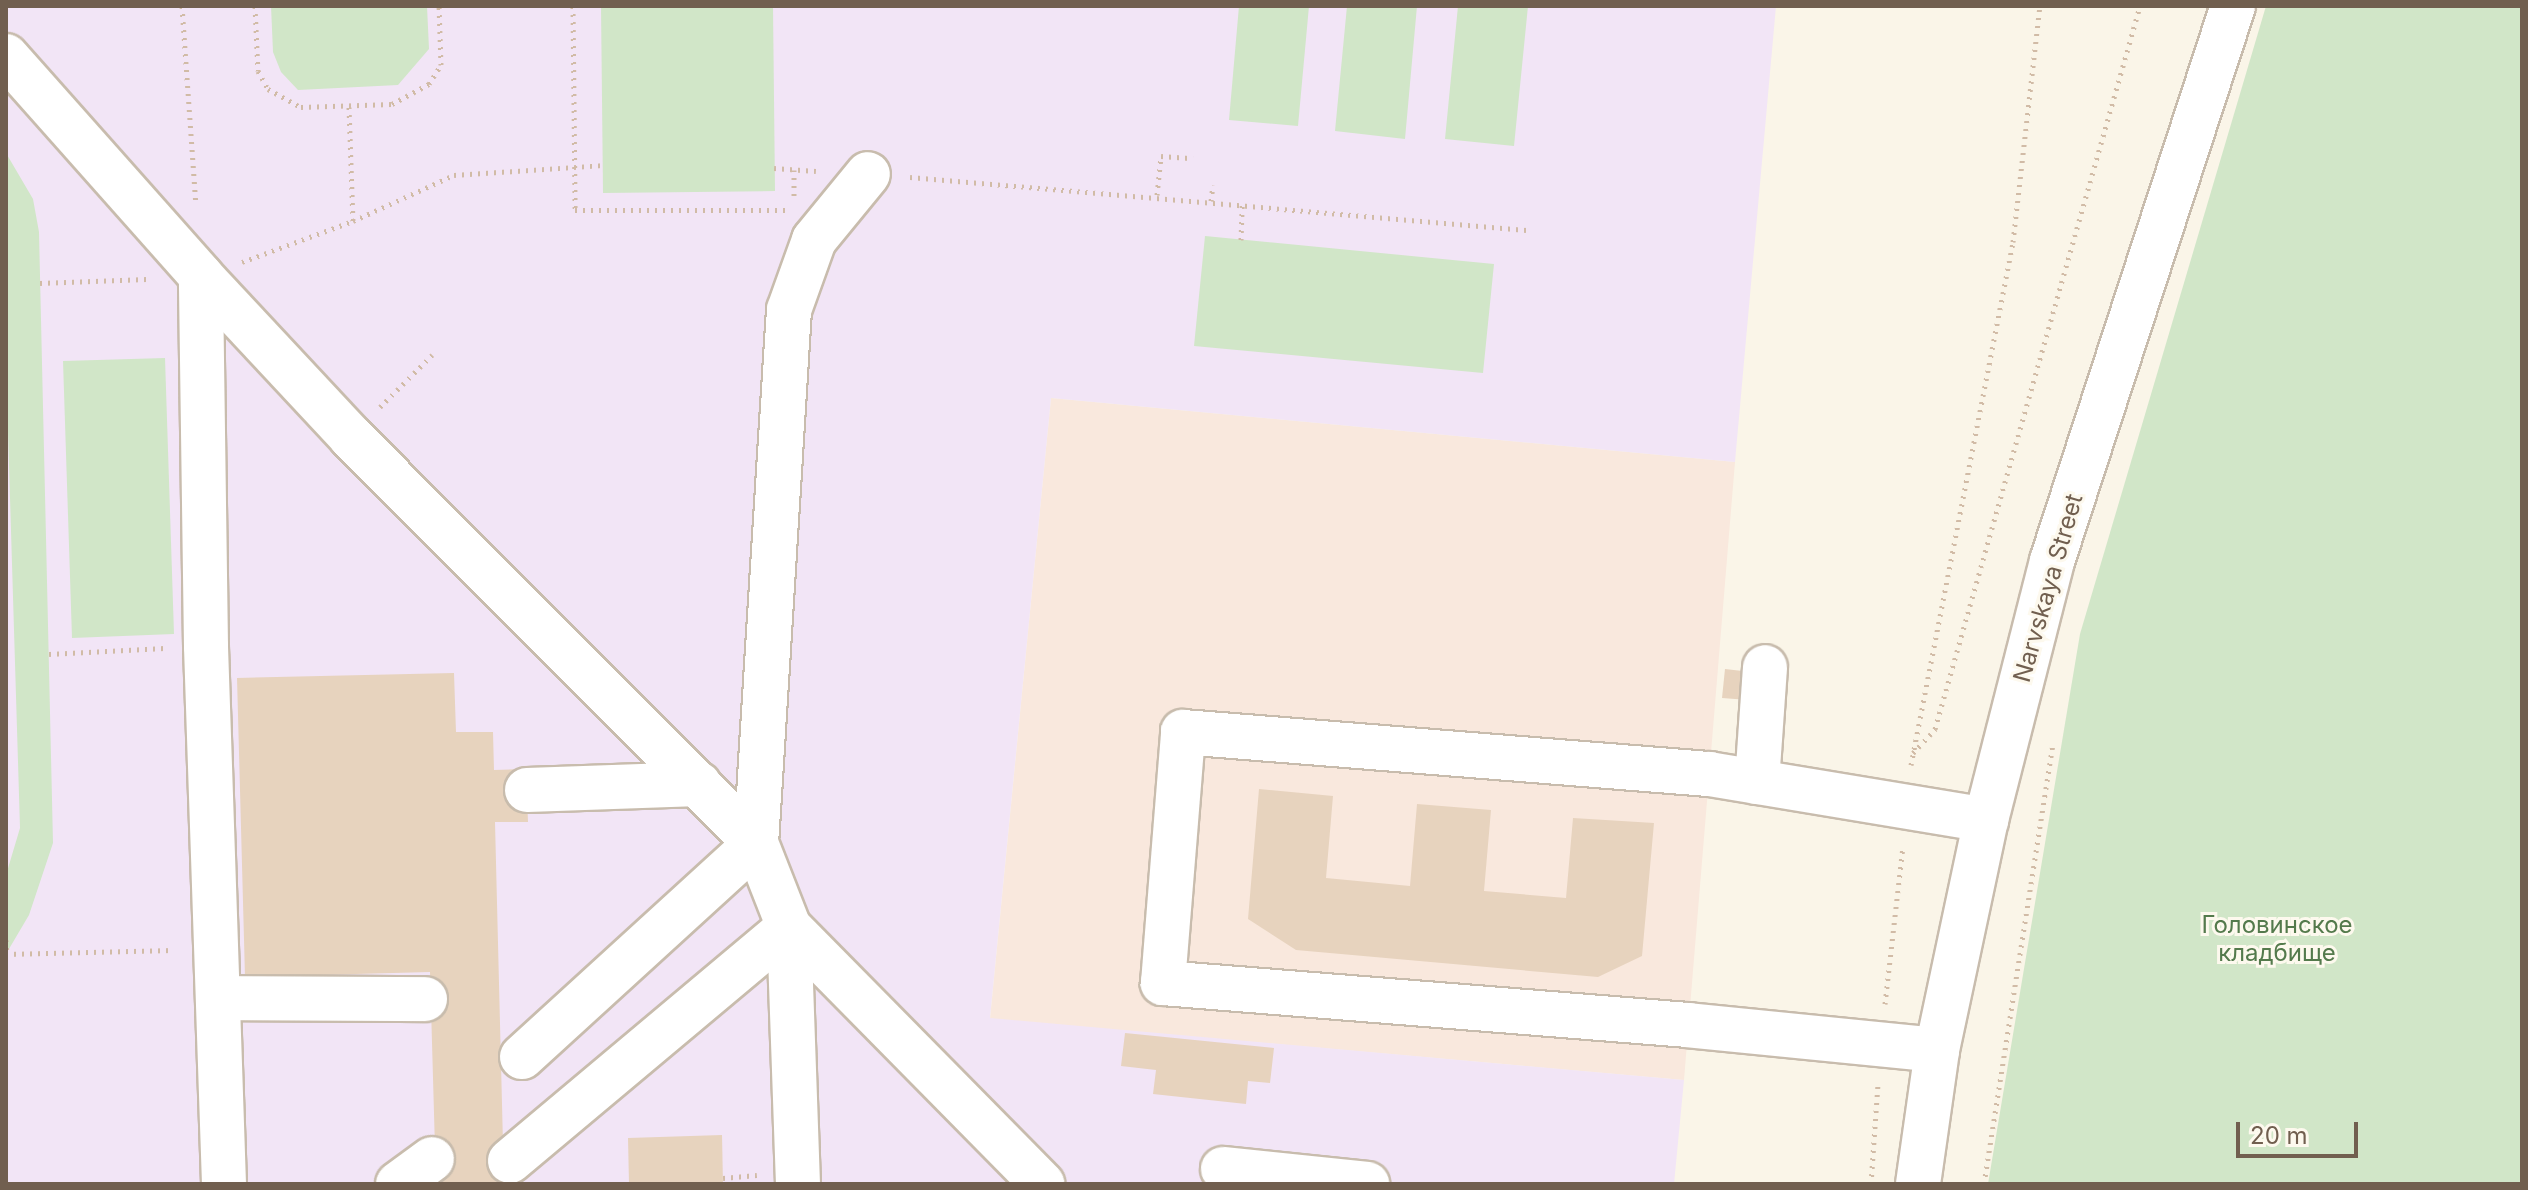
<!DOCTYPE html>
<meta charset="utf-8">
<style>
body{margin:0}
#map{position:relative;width:2528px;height:1190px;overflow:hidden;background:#faf5e8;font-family:Inter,sans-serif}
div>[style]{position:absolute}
.commercial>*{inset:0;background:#f9e8dd}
.education>*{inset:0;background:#f2e5f6}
.green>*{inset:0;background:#d1e6c8}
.building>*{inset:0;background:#e7d3be}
.path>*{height:5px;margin-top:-2.5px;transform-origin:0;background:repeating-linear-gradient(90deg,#d1bba6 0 2px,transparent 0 8px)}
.roads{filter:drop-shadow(2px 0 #c8bcad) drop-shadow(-2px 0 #c8bcad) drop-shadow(0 2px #c8bcad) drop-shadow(0 -2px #c8bcad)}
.minor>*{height:44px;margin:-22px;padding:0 22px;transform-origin:22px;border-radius:22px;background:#fff}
span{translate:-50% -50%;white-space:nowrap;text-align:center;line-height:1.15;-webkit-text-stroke:6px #fdf9ee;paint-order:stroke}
.street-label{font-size:24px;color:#715f4f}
.park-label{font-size:24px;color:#547a4c}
.frame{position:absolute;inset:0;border:8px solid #715f4f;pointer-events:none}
.scale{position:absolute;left:2236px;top:1122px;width:122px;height:36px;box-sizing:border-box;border:4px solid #715f4f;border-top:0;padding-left:10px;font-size:24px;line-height:28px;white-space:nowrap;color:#715f4f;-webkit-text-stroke:6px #fdf9ee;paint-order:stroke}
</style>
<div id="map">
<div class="commercial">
<div style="clip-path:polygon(1051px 398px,1735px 462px,1684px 1080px,990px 1019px)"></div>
</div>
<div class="education">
<div style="clip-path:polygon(6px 6px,1776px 6px,1735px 462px,1051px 398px,990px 1018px,1684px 1080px,1674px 1184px,6px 1184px)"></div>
</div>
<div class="green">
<div style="clip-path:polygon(271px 6px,427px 6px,429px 49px,398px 85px,298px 90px,281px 72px,273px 52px)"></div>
<div style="clip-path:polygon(601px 6px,773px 6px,775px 191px,603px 193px)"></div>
<div style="clip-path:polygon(1239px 6px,1309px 6px,1298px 126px,1229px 120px)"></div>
<div style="clip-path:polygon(1347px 6px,1417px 6px,1405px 139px,1335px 131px)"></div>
<div style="clip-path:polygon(1458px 6px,1528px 6px,1514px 146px,1445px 139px)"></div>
<div style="clip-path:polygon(2266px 6px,2522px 6px,2522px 1184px,1988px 1184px,2080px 634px)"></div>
<div style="clip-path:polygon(6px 153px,33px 199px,39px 232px,53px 843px,29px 915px,6px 954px,6px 875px,20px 828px,6px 366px)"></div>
<div style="clip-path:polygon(1205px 236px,1494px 264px,1483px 373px,1194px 346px)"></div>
<div style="clip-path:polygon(165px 358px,174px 634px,72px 638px,63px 361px)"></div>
</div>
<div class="building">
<div style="clip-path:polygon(1725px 669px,1751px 672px,1748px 700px,1722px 698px)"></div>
<div style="clip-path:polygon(454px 673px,456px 732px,493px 732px,494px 770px,526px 769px,528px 822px,495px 822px,504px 1184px,436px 1184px,430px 972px,245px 977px,237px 678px)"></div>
<div style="clip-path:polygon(1259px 789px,1333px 796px,1326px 878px,1410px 886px,1417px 804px,1491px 810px,1484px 891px,1566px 898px,1573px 818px,1654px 823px,1642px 956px,1598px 977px,1296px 950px,1248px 919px)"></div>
<div style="clip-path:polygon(1125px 1033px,1274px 1048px,1270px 1083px,1248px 1081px,1246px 1104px,1153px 1094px,1156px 1070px,1121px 1066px)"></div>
<div style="clip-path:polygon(722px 1135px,723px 1184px,629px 1184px,628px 1138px)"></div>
</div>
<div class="path">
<div style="left:182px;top:6px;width:198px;rotate:86deg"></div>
<div style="left:255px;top:6px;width:65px;rotate:87.4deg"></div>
<div style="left:258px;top:71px;width:21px;rotate:61deg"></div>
<div style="left:268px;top:89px;width:38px;rotate:29deg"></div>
<div style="left:301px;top:107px;width:91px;rotate:-1.9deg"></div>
<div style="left:392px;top:104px;width:42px;rotate:-28.4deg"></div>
<div style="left:429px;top:84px;width:22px;rotate:-58deg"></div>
<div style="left:441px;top:65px;width:59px;rotate:-91.9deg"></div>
<div style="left:573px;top:6px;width:204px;rotate:89.4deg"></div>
<div style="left:575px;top:210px;width:210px"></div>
<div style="left:349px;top:107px;width:114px;rotate:88deg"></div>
<div style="left:774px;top:168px;width:42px;rotate:4.1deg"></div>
<div style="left:794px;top:170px;width:27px;rotate:90deg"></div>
<div style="left:910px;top:177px;width:619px;rotate:4.91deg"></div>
<div style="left:1157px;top:195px;width:39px;rotate:-84deg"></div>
<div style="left:1161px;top:156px;width:32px;rotate:4deg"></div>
<div style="left:1211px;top:201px;width:16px;rotate:-83deg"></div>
<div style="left:1241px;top:240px;width:37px;rotate:-88deg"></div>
<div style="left:242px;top:262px;width:118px;rotate:-20.3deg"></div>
<div style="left:353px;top:221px;width:111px;rotate:-24.5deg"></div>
<div style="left:454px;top:175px;width:149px;rotate:-3.8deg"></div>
<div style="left:40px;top:283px;width:107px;rotate:-2.1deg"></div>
<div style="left:380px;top:407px;width:74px;rotate:-45deg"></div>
<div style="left:49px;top:654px;width:116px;rotate:-3deg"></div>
<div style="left:1913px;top:753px;width:33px;rotate:-47deg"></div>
<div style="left:1935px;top:729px;width:752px;rotate:-74.17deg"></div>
<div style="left:1911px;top:765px;width:533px;rotate:-78.96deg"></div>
<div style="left:2013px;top:242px;width:238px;rotate:-83.5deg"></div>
<div style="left:6px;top:858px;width:7px;rotate:-8deg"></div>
<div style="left:6px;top:940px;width:14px;rotate:86deg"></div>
<div style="left:6px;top:954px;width:168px;rotate:-1.4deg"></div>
<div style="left:1885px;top:1004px;width:158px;rotate:-83.5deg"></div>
<div style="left:723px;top:1178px;width:34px;rotate:-5deg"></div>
<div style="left:1871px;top:1184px;width:99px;rotate:-86deg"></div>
<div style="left:1984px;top:1184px;width:447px;rotate:-81.1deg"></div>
</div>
<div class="roads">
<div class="minor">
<div style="left:6px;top:56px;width:294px;rotate:48.4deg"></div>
<div style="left:1757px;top:782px;width:115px;rotate:-86deg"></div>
<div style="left:527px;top:790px;width:172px;rotate:-2deg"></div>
<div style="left:221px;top:998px;width:204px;rotate:0.3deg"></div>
<div style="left:1937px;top:1050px;width:250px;rotate:-174.3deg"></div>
<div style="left:1688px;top:1025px;width:527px;rotate:-175.43deg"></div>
<div style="left:1163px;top:983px;width:252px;rotate:-85.4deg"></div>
<div style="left:1183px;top:732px;width:528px;rotate:4.57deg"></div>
<div style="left:1709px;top:774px;width:281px;rotate:9.4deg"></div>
<div style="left:522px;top:1057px;width:317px;rotate:-42.4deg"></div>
<div style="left:756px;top:843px;width:534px;rotate:-86.46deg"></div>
<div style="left:789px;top:310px;width:74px;rotate:-70.3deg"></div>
<div style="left:814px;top:240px;width:85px;rotate:-50.7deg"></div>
<div style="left:510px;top:1161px;width:364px;rotate:-40deg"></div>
<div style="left:789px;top:927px;width:257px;rotate:88deg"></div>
<div style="left:1223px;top:1169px;width:145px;rotate:5.9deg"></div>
<div style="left:224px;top:1184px;width:538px;rotate:-91.92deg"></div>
<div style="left:206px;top:646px;width:370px;rotate:-90.8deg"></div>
<div style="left:201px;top:276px;width:220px;rotate:47deg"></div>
<div style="left:351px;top:437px;width:573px;rotate:45.07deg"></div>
<div style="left:756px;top:843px;width:90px;rotate:68.6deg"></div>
<div style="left:789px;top:927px;width:361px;rotate:45.4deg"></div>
<div style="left:398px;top:1184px;width:42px;rotate:-36.3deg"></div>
<div style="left:1918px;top:1184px;width:135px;rotate:-81.9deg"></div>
<div style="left:1937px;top:1050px;width:235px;rotate:-78deg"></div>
<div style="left:1986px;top:820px;width:267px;rotate:-75.7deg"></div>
<div style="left:2052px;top:561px;width:584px;rotate:-71.94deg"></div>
</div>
</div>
<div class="street-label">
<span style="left:2048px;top:588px;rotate:-74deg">Narvskaya Street</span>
</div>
<div class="park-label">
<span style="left:2277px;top:939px">Головинское<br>кладбище</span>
</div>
<div class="frame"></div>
<div class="scale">20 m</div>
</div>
